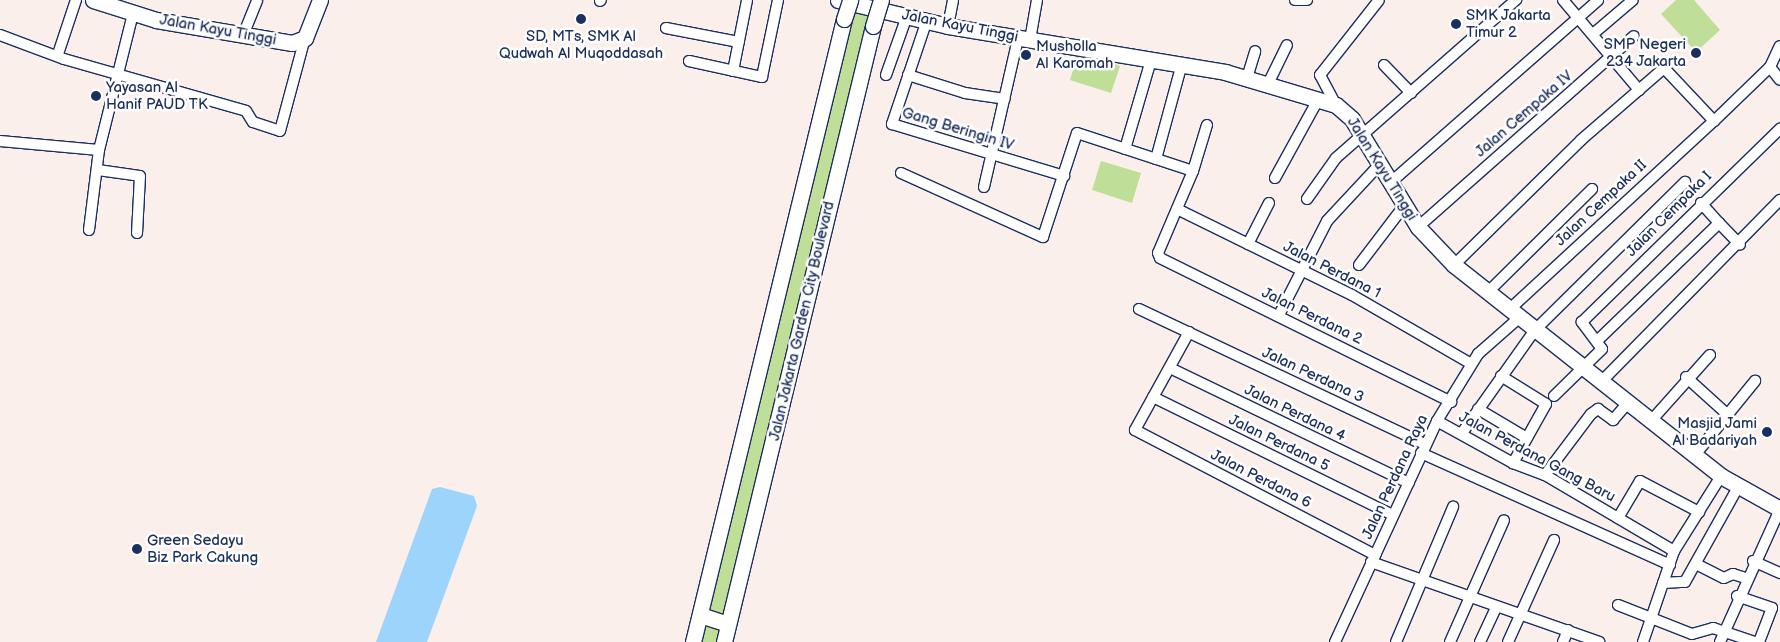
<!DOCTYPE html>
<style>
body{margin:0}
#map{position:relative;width:1780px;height:642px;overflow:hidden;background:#faefeb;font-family:"Balsamiq Sans",sans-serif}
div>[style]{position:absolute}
.green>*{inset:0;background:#bfde97}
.water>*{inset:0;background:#9dd4fc}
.roads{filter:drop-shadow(1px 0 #1b2f5e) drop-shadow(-1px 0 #1b2f5e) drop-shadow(0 1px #1b2f5e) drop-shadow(0 -1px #1b2f5e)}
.street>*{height:10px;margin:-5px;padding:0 5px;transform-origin:5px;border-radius:5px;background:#fff}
.secondary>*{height:15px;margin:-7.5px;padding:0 7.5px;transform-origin:7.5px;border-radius:7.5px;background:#fff}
.bridges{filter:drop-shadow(1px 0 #1b2f5e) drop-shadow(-1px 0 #1b2f5e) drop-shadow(0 1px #1b2f5e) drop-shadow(0 -1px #1b2f5e)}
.secondary-bridge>*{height:15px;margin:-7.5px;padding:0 7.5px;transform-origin:7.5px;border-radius:7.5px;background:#fff}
.dots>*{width:14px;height:14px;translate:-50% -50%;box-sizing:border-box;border:2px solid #fff;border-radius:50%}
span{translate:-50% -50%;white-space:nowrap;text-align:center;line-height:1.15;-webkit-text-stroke:5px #fff;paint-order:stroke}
.poi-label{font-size:15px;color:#1b2f5e}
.left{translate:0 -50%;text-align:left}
.right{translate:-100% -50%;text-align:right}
.street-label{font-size:15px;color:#1b2f5e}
</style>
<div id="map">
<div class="green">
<div style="clip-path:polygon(1676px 0,1694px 0,1720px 30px,1696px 52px,1661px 14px)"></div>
<div style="clip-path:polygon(848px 6px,877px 13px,724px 642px,693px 642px)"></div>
<div style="clip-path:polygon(1078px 53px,1120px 66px,1111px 93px,1070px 80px)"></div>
<div style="clip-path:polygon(1101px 161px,1141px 173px,1132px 203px,1092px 190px)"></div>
</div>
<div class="water">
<div style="clip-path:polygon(440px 487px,474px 496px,477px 506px,427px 642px,376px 642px,432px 489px)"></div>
</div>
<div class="roads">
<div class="street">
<div style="left:1295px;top:0;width:12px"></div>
<div style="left:1563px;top:0;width:118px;rotate:49.8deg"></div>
<div style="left:600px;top:1px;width:1px;rotate:-45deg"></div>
<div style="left:927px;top:20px;width:110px;rotate:108.6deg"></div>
<div style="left:892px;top:124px;width:180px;rotate:16.8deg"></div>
<div style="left:948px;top:26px;width:26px;rotate:-79deg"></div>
<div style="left:666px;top:28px;width:74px;rotate:10.9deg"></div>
<div style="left:244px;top:33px;width:35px;rotate:-68deg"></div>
<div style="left:1593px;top:34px;width:52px;rotate:-40.4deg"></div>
<div style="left:0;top:35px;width:68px;rotate:20.6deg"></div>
<div style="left:64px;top:59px;width:189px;rotate:15.9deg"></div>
<div style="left:246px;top:111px;width:13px;rotate:58deg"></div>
<div style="left:253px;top:122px;width:28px;rotate:18deg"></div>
<div style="left:280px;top:131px;width:96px;rotate:-75deg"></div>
<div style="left:1030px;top:40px;width:41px;rotate:-80.1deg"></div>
<div style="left:58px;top:54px;width:57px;rotate:-71.6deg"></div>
<div style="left:689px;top:61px;width:75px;rotate:12.4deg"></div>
<div style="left:762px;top:77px;width:79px;rotate:-78.3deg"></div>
<div style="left:1384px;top:65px;width:39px;rotate:46deg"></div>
<div style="left:1770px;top:67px;width:16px;rotate:52deg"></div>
<div style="left:733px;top:71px;width:72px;rotate:-78.8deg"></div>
<div style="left:886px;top:75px;width:63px;rotate:-70.4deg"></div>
<div style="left:908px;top:75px;width:60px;rotate:17.5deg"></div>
<div style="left:965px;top:93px;width:40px;rotate:8.5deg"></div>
<div style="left:1247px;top:78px;width:28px;rotate:-73deg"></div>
<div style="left:1268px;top:84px;width:43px;rotate:-64deg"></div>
<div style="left:1336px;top:105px;width:34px;rotate:-118deg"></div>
<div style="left:1320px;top:75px;width:95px;rotate:-51.8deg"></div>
<div style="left:0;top:141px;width:99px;rotate:5.2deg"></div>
<div style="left:1125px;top:149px;width:93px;rotate:-73.7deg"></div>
<div style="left:1156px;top:159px;width:95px;rotate:-74.8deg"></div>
<div style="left:98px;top:170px;width:42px;rotate:8.1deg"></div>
<div style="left:140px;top:176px;width:57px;rotate:93deg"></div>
<div style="left:1193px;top:171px;width:48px;rotate:-73.1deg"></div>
<div style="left:901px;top:173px;width:156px;rotate:24.3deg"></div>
<div style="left:1043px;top:237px;width:109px;rotate:-71.9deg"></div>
<div style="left:1077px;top:133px;width:122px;rotate:18.1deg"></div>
<div style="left:1193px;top:171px;width:89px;rotate:113.1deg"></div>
<div style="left:1158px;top:253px;width:5px;rotate:68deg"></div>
<div style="left:1160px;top:258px;width:325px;rotate:26.3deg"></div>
<div style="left:1275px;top:178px;width:91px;rotate:-61.2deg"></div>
<div style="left:1390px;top:183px;width:277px;rotate:-41.3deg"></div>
<div style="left:984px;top:187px;width:153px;rotate:-77.1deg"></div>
<div style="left:1307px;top:199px;width:50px;rotate:-54.7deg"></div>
<div style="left:1336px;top:158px;width:240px;rotate:-41.3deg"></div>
<div style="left:1177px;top:209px;width:195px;rotate:26.2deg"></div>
<div style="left:1352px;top:295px;width:136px;rotate:30deg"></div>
<div style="left:1719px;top:223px;width:30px;rotate:46deg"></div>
<div style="left:1418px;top:227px;width:288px;rotate:-41.5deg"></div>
<div style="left:89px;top:230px;width:81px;rotate:-82.9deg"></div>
<div style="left:99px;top:150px;width:140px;rotate:-76deg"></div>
<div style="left:1248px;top:244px;width:46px;rotate:-62.9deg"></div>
<div style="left:1359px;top:265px;width:74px;rotate:-52.7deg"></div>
<div style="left:1454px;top:265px;width:178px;rotate:-44.5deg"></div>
<div style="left:1581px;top:140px;width:110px;rotate:-40.9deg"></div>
<div style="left:1664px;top:68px;width:73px;rotate:46.7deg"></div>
<div style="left:1489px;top:291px;width:145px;rotate:-44.7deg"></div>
<div style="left:1511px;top:308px;width:276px;rotate:-42.7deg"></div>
<div style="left:1714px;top:121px;width:78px;rotate:-44deg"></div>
<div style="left:1770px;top:67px;width:23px;rotate:-65deg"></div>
<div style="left:1139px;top:309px;width:316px;rotate:25.3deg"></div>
<div style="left:1279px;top:315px;width:106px;rotate:-62.9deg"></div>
<div style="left:1327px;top:221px;width:76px;rotate:-47.1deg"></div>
<div style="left:1189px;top:332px;width:112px;rotate:118.9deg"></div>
<div style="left:1135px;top:430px;width:271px;rotate:27.5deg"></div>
<div style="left:1597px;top:341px;width:170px;rotate:-44deg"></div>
<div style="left:1719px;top:223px;width:27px;rotate:-132deg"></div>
<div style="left:1170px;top:368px;width:265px;rotate:25.7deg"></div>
<div style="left:1501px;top:376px;width:53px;rotate:31.9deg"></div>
<div style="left:1546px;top:404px;width:68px;rotate:119.2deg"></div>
<div style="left:1686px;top:377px;width:55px;rotate:42.1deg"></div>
<div style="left:1602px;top:381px;width:254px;rotate:-45.5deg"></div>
<div style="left:1554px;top:396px;width:67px;rotate:-44.4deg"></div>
<div style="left:1602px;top:349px;width:34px;rotate:-127deg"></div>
<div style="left:1582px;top:322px;width:277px;rotate:-44.3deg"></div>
<div style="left:1153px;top:397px;width:267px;rotate:26.2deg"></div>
<div style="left:1478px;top:409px;width:55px;rotate:30.8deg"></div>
<div style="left:1437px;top:421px;width:87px;rotate:28.9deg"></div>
<div style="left:1513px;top:463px;width:34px;rotate:21deg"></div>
<div style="left:1545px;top:475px;width:150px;rotate:30.5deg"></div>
<div style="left:1650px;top:422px;width:90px;rotate:-48.2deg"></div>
<div style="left:1462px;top:433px;width:126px;rotate:-54.7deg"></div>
<div style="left:1535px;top:330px;width:211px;rotate:-44.6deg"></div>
<div style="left:1421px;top:453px;width:273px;rotate:24.2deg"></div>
<div style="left:1694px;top:456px;width:97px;rotate:-50.9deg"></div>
<div style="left:1545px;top:475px;width:76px;rotate:-53deg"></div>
<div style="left:1591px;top:414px;width:9px;rotate:-36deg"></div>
<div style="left:1598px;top:409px;width:19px;rotate:36deg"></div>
<div style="left:1613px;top:420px;width:23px;rotate:-49deg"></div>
<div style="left:1618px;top:518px;width:43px;rotate:-59.3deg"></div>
<div style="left:1640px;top:481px;width:67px;rotate:27.7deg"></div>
<div style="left:1753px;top:561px;width:30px;rotate:24deg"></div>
<div style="left:1371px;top:562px;width:242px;rotate:19.3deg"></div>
<div style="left:1696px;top:564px;width:31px;rotate:27deg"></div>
<div style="left:1724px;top:578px;width:10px;rotate:-24deg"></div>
<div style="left:1733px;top:574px;width:13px;rotate:18deg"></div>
<div style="left:1663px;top:583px;width:22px;rotate:-3deg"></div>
<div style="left:1685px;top:582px;width:109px;rotate:-60.8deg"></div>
<div style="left:1737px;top:596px;width:37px;rotate:19deg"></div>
<div style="left:1772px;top:608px;width:36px;rotate:111deg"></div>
<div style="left:1618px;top:605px;width:79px;rotate:21.4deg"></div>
<div style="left:1692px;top:634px;width:22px;rotate:-16deg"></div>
<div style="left:1713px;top:628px;width:44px;rotate:18.4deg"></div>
<div style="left:1335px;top:642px;width:243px;rotate:-65.2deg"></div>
<div style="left:1437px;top:421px;width:79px;rotate:-58.5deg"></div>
<div style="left:1478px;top:354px;width:56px;rotate:-41.4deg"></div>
<div style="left:1396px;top:642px;width:147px;rotate:-67.1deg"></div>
<div style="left:1450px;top:642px;width:133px;rotate:-66.1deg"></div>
<div style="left:1480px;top:642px;width:38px;rotate:-65deg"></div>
<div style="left:1508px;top:642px;width:112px;rotate:-65.7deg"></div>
<div style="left:1563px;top:642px;width:13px;rotate:-67deg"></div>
<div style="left:1643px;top:642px;width:96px;rotate:-71.2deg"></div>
<div style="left:1674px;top:551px;width:89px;rotate:-57.9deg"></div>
<div style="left:1720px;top:642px;width:146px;rotate:-65.7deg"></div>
</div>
<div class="secondary">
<div style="left:93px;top:0;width:66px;rotate:17.6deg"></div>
<div style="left:156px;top:20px;width:138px;rotate:9.6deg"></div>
<div style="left:292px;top:43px;width:14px;rotate:-21deg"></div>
<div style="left:305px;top:38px;width:41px;rotate:-68.5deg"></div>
<div style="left:838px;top:0;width:113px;rotate:13.3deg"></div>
<div style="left:948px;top:26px;width:281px;rotate:9.4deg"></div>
<div style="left:1225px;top:72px;width:116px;rotate:16.6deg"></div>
<div style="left:1336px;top:105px;width:21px;rotate:41deg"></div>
<div style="left:1352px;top:119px;width:127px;rotate:58.6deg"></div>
<div style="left:1418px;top:227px;width:52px;rotate:46.5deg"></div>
<div style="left:1454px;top:265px;width:340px;rotate:38.3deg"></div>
<div style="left:1721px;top:476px;width:68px;rotate:29.2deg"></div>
<div style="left:700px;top:615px;width:29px;rotate:18deg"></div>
<div style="left:693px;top:642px;width:641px;rotate:-76.38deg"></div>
<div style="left:724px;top:642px;width:634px;rotate:-76.4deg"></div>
</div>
</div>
<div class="bridges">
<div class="secondary-bridge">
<div style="left:844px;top:19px;width:20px;rotate:-72deg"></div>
<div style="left:873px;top:26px;width:27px;rotate:-73deg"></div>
</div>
</div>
<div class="dots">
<div style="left:581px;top:19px;background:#1b2f5e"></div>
<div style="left:1456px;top:24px;background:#1b2f5e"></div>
<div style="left:1696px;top:53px;background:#1b2f5e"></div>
<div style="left:1026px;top:55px;background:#1b2f5e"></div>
<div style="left:96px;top:96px;background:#1b2f5e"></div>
<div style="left:1767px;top:432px;background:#1b2f5e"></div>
<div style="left:137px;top:549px;background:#1b2f5e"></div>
</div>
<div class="poi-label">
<span class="left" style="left:1466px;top:24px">SMK Jakarta<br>Timur 2</span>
<span style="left:581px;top:45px">SD, MTs, SMK Al<br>Qudwah Al Muqoddasah</span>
<span class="right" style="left:1686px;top:53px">SMP Negeri<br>234 Jakarta</span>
<span class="left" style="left:1036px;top:55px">Musholla<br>Al Karomah</span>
<span class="left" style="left:106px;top:96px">Yayasan Al<br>Hanif PAUD TK</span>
<span class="right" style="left:1757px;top:432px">Masjid Jami<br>Al Badariyah</span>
<span class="left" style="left:147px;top:549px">Green Sedayu<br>Biz Park Cakung</span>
</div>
<div class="street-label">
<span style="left:960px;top:26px;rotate:11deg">Jalan Kayu Tinggi</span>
<span style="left:218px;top:30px;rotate:10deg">Jalan Kayu Tinggi</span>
<span style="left:1524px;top:114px;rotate:-41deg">Jalan Cempaka IV</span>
<span style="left:958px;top:129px;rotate:17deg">Gang Beringin IV</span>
<span style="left:1382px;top:169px;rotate:58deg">Jalan Kayu Tinggi</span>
<span style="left:1601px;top:203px;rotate:-43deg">Jalan Cempaka II</span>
<span style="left:1669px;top:214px;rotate:-45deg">Jalan Cempaka I</span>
<span style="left:1332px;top:270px;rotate:27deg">Jalan Perdana 1</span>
<span style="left:1312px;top:316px;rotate:26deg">Jalan Perdana 2</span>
<span style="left:802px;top:321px;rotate:-77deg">Jalan Jakarta Garden City Boulevard</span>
<span style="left:1313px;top:375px;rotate:25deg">Jalan Perdana 3</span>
<span style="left:1295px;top:413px;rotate:26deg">Jalan Perdana 4</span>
<span style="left:1279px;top:443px;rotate:26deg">Jalan Perdana 5</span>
<span style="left:1537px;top:457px;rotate:28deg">Jalan Perdana Gang Baru</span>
<span style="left:1395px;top:477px;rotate:-65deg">Jalan Perdana Raya</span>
<span style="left:1261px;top:479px;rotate:27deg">Jalan Perdana 6</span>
</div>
</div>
